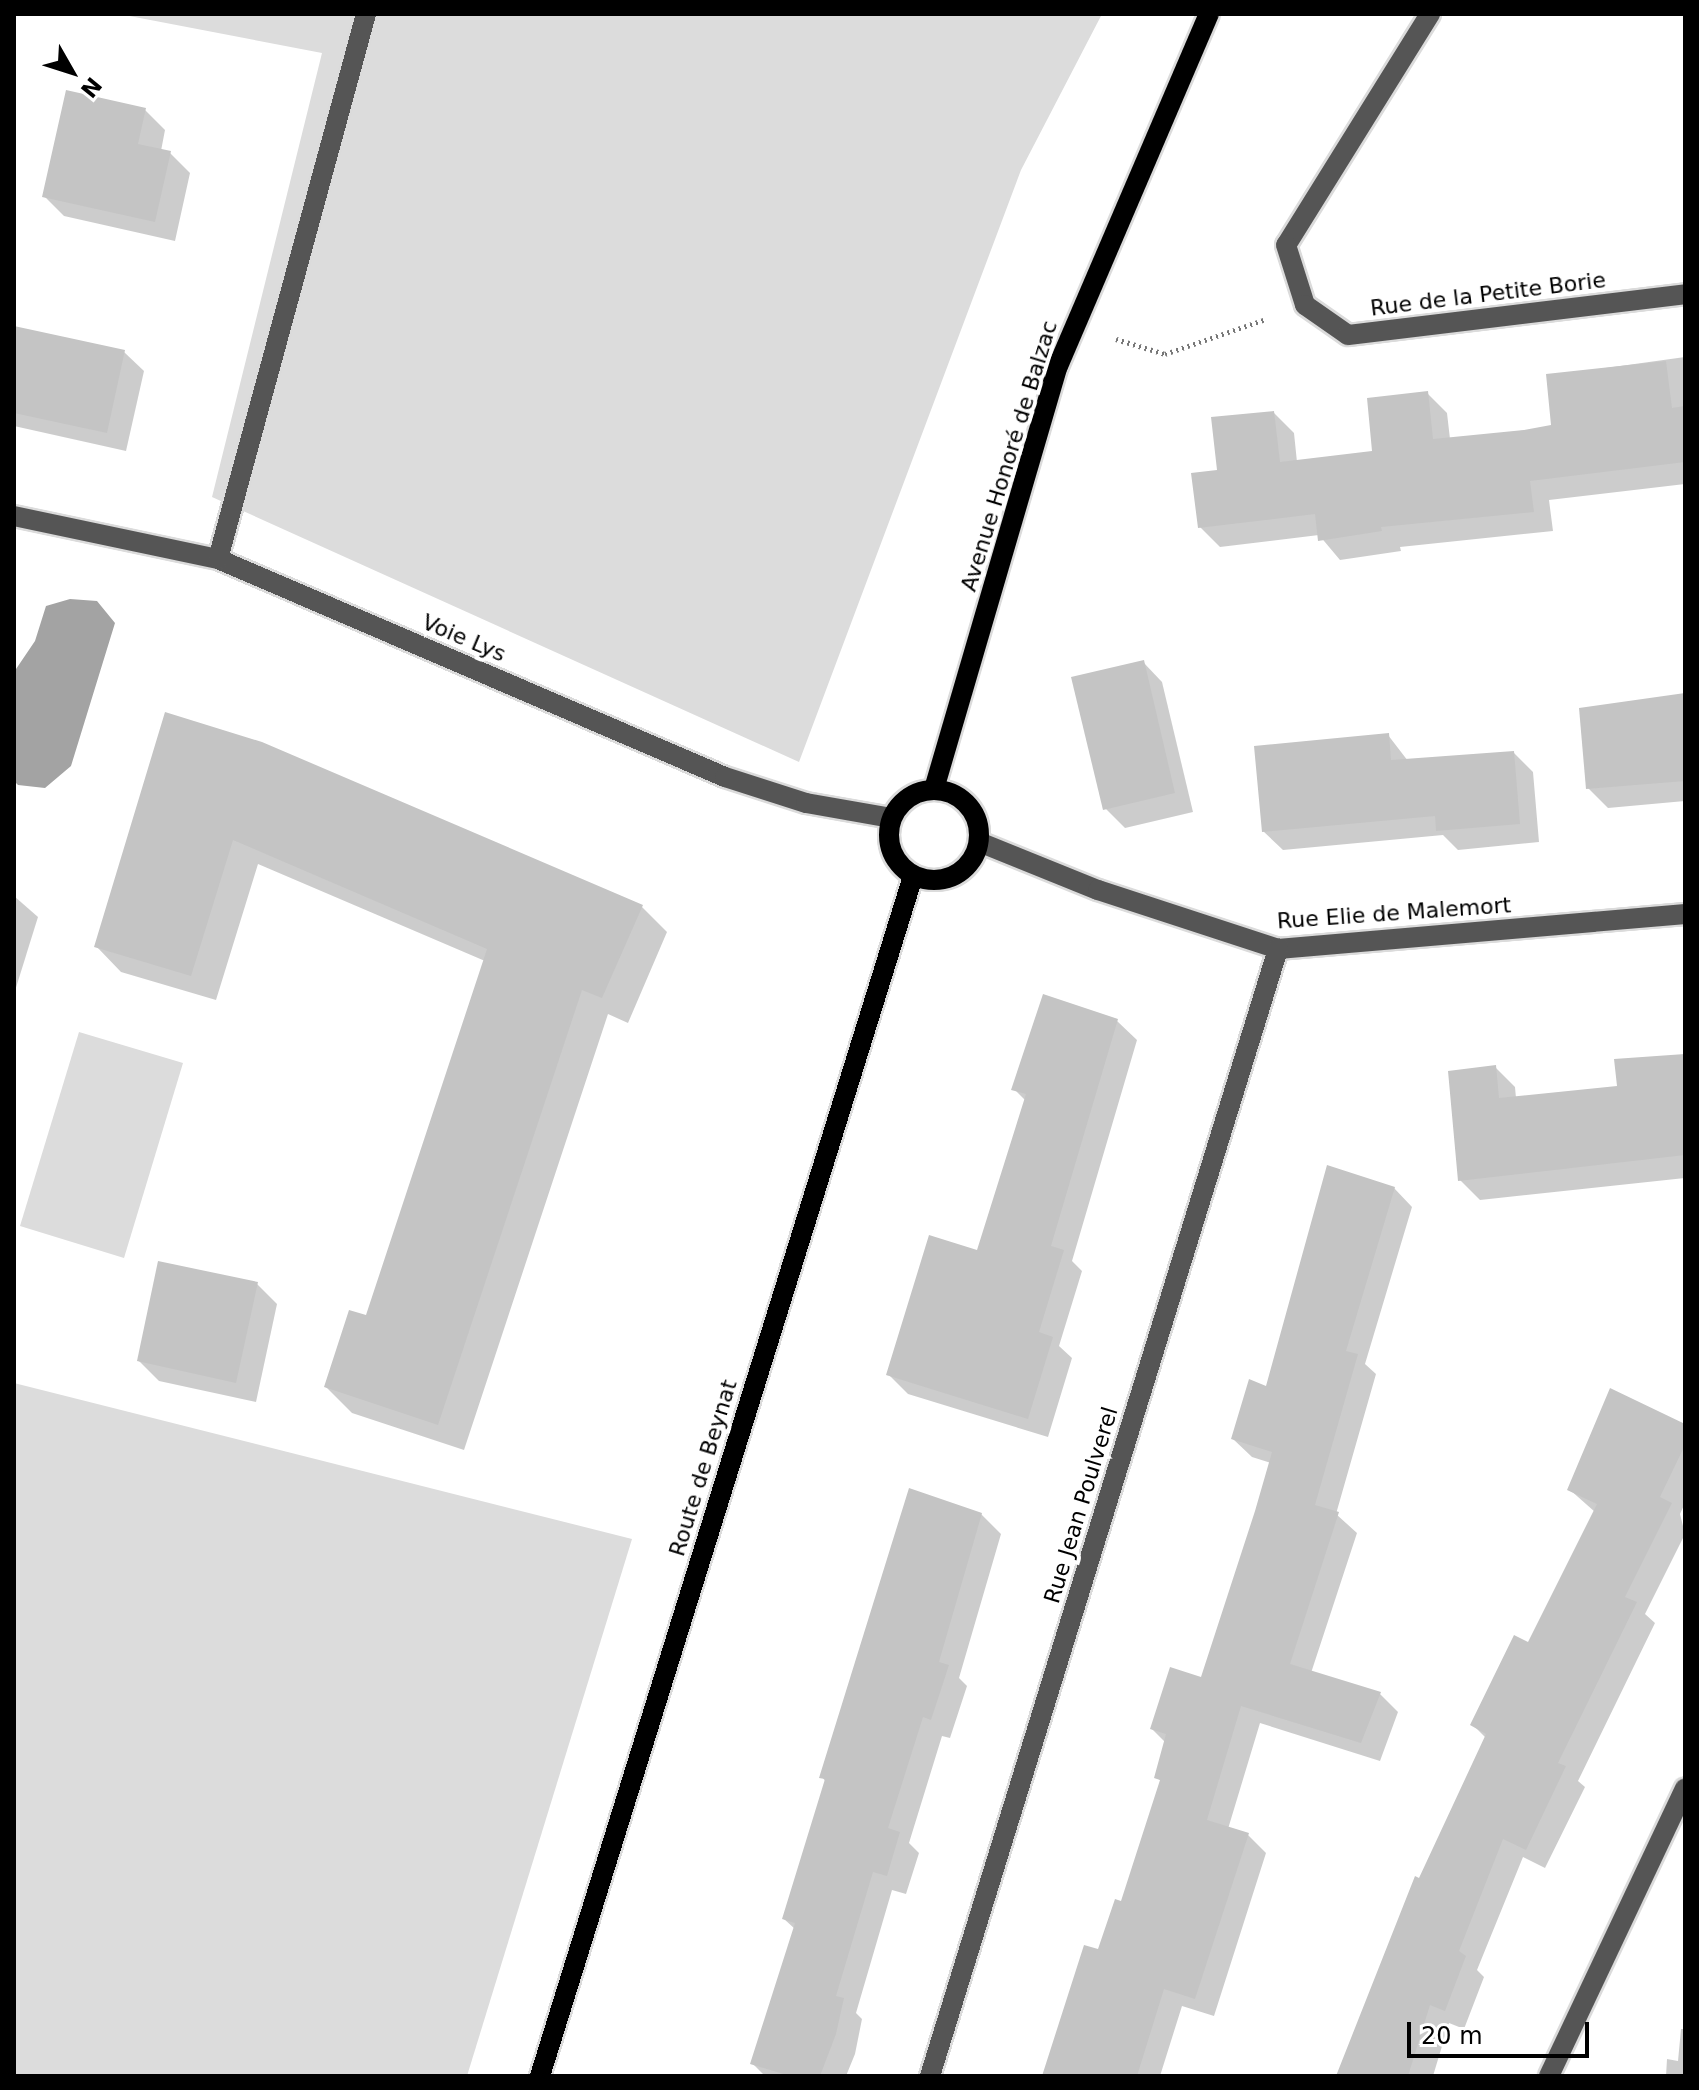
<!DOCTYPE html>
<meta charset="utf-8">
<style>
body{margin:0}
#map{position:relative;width:1699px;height:2090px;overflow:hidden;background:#fff;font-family:"DejaVu Sans",sans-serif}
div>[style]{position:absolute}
.green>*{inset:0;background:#dcdcdc}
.water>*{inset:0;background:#a3a3a3}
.shadow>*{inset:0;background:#0003}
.building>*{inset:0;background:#c4c4c4}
.path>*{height:5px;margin-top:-2.5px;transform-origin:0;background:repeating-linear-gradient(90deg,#777 0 2px,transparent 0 6px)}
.roads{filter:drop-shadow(2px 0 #dbdbdb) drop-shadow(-2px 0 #dbdbdb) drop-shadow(0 2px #dbdbdb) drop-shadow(0 -2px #dbdbdb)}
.minor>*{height:20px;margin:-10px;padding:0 10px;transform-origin:10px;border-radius:10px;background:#555}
.major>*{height:20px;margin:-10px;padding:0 10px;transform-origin:10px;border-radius:10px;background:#000}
.major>.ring{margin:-10px;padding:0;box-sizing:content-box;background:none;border:20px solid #000;border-radius:50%}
span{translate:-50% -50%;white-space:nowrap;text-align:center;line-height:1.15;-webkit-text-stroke:8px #fff;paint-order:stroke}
.street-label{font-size:22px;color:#000}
.frame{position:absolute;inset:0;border:16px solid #000;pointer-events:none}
.north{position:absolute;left:32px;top:32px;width:80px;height:80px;-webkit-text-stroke:6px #fff;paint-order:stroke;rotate:129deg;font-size:22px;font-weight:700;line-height:32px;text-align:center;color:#000}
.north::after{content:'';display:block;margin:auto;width:28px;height:36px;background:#000;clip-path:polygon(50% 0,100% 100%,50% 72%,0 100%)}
.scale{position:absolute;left:1407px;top:2022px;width:182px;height:36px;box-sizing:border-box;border:4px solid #000;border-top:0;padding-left:10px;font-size:24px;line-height:28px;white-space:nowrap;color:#000;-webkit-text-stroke:6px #fff;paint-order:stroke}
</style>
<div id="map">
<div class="green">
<div style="clip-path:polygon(119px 14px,1102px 14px,1021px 170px,799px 762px,212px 497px,322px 53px)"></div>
<div style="clip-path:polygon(79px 1032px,183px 1063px,124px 1258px,20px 1226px)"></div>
<div style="clip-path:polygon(14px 1383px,632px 1539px,467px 2076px,14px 2076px)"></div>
</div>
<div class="water">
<div style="clip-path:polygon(70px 599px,97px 601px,115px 623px,71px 766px,45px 788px,18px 785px,14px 781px,14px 672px,35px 641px,46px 606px)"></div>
</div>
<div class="shadow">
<div style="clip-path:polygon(145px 110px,165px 130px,161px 151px,170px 153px,190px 173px,175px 241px,64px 216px,44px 196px)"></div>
<div style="clip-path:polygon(14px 328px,124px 352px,144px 371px,126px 451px,14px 426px)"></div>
<div style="clip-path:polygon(1685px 357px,1685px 484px,1549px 500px,1553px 531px,1400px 547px,1401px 551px,1340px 560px,1319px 535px,1220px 547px,1200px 527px,1219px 472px,1274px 413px,1294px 433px,1297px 462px,1375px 452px,1427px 393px,1447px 413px,1450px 439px,1553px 427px,1548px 376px)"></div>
<div style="clip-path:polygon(1143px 662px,1162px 682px,1193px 812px,1125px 828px,1105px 808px)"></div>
<div style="clip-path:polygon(1685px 696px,1685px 801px,1608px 808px,1588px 788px)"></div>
<div style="clip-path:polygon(166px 715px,642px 907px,667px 932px,628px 1023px,608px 1014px,464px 1450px,352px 1413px,326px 1387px,367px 1318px,485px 961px,258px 864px,216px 1000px,121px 972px,96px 946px)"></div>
<div style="clip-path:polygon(1388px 735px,1408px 761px,1514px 753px,1533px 772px,1539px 842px,1458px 850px,1443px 835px,1283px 850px,1263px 831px)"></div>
<div style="clip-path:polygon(14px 896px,38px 917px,14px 994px)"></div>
<div style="clip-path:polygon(1117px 1021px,1137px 1040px,1072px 1261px,1082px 1271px,1059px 1346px,1072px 1358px,1048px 1437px,908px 1394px,888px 1374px,979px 1253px,1026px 1101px,1014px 1089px)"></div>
<div style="clip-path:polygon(1685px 1056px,1685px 1178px,1480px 1200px,1460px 1180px,1495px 1067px,1515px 1087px,1516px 1098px,1619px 1088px)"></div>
<div style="clip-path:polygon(1394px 1188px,1412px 1207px,1365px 1364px,1376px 1374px,1336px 1514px,1357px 1533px,1311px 1673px,1380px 1694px,1398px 1712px,1380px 1761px,1260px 1723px,1228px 1829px,1248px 1835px,1266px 1853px,1214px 2016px,1182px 2006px,1160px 2076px,1044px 2076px,1123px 1904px,1162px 1782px,1157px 1777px,1166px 1743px,1152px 1729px,1203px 1679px,1271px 1463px,1252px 1457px,1233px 1439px)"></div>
<div style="clip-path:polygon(257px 1284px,277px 1304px,256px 1402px,159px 1381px,139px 1361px)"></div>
<div style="clip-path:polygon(1685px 1426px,1685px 1503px,1680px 1514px,1685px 1534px,1645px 1614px,1655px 1623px,1578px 1781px,1585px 1787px,1545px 1868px,1523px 1857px,1477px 1970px,1484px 1977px,1464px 2029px,1449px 2023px,1433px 2076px,1339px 2076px,1486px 1738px,1472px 1724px,1529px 1645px,1595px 1512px,1569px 1489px)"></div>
<div style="clip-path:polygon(981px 1514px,1001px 1534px,959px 1678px,967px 1686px,950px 1738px,942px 1736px,909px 1843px,919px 1853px,906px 1894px,892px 1890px,856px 2013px,862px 2019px,855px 2054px,846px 2076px,765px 2076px,752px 2063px,795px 1929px,784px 1919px,826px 1782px,822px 1777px)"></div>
<div style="clip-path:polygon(1681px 2029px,1685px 2029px,1685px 2076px,1666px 2076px,1667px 2059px,1678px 2061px)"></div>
</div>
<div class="building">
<div style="clip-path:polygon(66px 90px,146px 108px,138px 144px,171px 151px,155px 222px,42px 197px)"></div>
<div style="clip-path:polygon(14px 326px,125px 350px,107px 433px,14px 413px)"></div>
<div style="clip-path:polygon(1666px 361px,1672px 408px,1685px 406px,1685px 462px,1530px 481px,1534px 512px,1381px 527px,1382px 531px,1318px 541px,1315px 514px,1198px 528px,1191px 473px,1217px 470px,1211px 417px,1274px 411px,1280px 462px,1372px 451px,1367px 398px,1428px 391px,1433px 439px,1524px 430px,1551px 425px,1546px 374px)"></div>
<div style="clip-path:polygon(1144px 660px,1175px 793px,1103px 810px,1071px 677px)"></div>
<div style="clip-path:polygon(1685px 693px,1685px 781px,1586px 789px,1579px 708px)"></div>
<div style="clip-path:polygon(165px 712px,262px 742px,643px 905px,602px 998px,582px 990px,438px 1425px,324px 1387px,349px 1310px,366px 1315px,487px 949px,233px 840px,191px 976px,94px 947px)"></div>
<div style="clip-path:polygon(1389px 733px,1391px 760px,1514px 751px,1520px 824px,1436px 831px,1435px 816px,1262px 832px,1254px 746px)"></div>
<div style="clip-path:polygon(1043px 994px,1118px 1019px,1051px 1246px,1064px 1250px,1039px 1332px,1053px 1337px,1028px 1419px,886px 1375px,929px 1235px,977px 1250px,1026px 1094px,1011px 1090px)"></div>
<div style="clip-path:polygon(1685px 1054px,1685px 1155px,1458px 1181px,1448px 1071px,1496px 1065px,1499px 1098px,1617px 1086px,1614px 1059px)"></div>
<div style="clip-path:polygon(1327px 1165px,1395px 1187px,1346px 1351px,1358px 1354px,1315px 1505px,1339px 1512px,1290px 1664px,1381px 1692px,1361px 1743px,1241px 1706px,1207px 1820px,1249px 1833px,1195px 1999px,1164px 1989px,1137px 2076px,1042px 2076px,1084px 1945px,1098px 1949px,1115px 1899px,1121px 1901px,1160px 1780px,1154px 1778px,1166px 1734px,1150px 1729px,1170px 1667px,1201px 1677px,1255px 1511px,1272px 1452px,1231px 1439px,1249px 1379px,1266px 1386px)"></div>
<div style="clip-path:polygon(158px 1261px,258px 1282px,236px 1383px,137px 1361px)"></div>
<div style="clip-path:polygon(1610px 1388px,1685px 1424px,1685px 1445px,1660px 1497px,1672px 1503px,1625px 1597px,1637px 1602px,1558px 1763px,1566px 1766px,1526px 1850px,1503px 1839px,1459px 1951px,1466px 1956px,1445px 2011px,1430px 2005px,1408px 2076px,1336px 2076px,1415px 1876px,1419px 1878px,1486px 1734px,1470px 1725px,1514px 1635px,1528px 1642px,1597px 1504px,1567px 1490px)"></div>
<div style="clip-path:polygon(909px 1488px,982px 1513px,939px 1662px,949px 1665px,931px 1720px,923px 1717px,888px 1828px,900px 1832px,887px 1876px,873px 1872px,836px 1996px,844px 1998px,836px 2034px,820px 2076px,790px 2076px,750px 2064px,795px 1923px,782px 1919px,825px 1779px,819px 1778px)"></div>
</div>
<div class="path">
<div style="left:1116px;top:339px;width:51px;rotate:17deg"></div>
<div style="left:1165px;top:354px;width:107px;rotate:-19.1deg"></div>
</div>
<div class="roads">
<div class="minor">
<div style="left:1430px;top:14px;width:272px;rotate:121.9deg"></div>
<div style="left:1286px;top:245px;width:63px;rotate:72.4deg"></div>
<div style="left:1305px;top:305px;width:52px;rotate:34.9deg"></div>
<div style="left:1348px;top:335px;width:339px;rotate:-6.9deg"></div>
<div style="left:14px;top:516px;width:208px;rotate:11.9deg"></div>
<div style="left:218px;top:559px;width:552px;rotate:23.27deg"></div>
<div style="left:725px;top:777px;width:85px;rotate:17.8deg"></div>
<div style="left:806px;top:803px;width:86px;rotate:10deg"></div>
<div style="left:218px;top:559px;width:565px;rotate:-74.81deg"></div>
<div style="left:979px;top:842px;width:128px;rotate:22deg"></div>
<div style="left:1098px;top:890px;width:189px;rotate:18.1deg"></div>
<div style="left:1278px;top:949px;width:409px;rotate:-4.9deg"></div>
<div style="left:930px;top:2076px;width:1180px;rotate:-72.84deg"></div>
<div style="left:1549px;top:2076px;width:318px;rotate:-64.7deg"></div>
</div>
<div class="major">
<div style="left:934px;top:789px;width:441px;rotate:-73.7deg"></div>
<div style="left:1058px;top:366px;width:383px;rotate:-66.8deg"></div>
<div class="ring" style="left:889px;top:790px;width:70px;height:70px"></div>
<div style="left:540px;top:2076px;width:1257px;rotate:-72.73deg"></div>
</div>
</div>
<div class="street-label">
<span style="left:1488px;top:294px;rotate:-7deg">Rue de la Petite Borie</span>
<span style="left:1009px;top:456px;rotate:-73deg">Avenue Honoré de Balzac</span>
<span style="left:464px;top:638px;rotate:23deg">Voie Lys</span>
<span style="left:1394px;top:913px;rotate:-4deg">Rue Elie de Malemort</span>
<span style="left:703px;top:1468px;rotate:-73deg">Route de Beynat</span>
<span style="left:1081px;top:1505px;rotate:-73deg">Rue Jean Poulverel</span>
</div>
<div class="frame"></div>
<div class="north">N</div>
<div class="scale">20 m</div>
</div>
